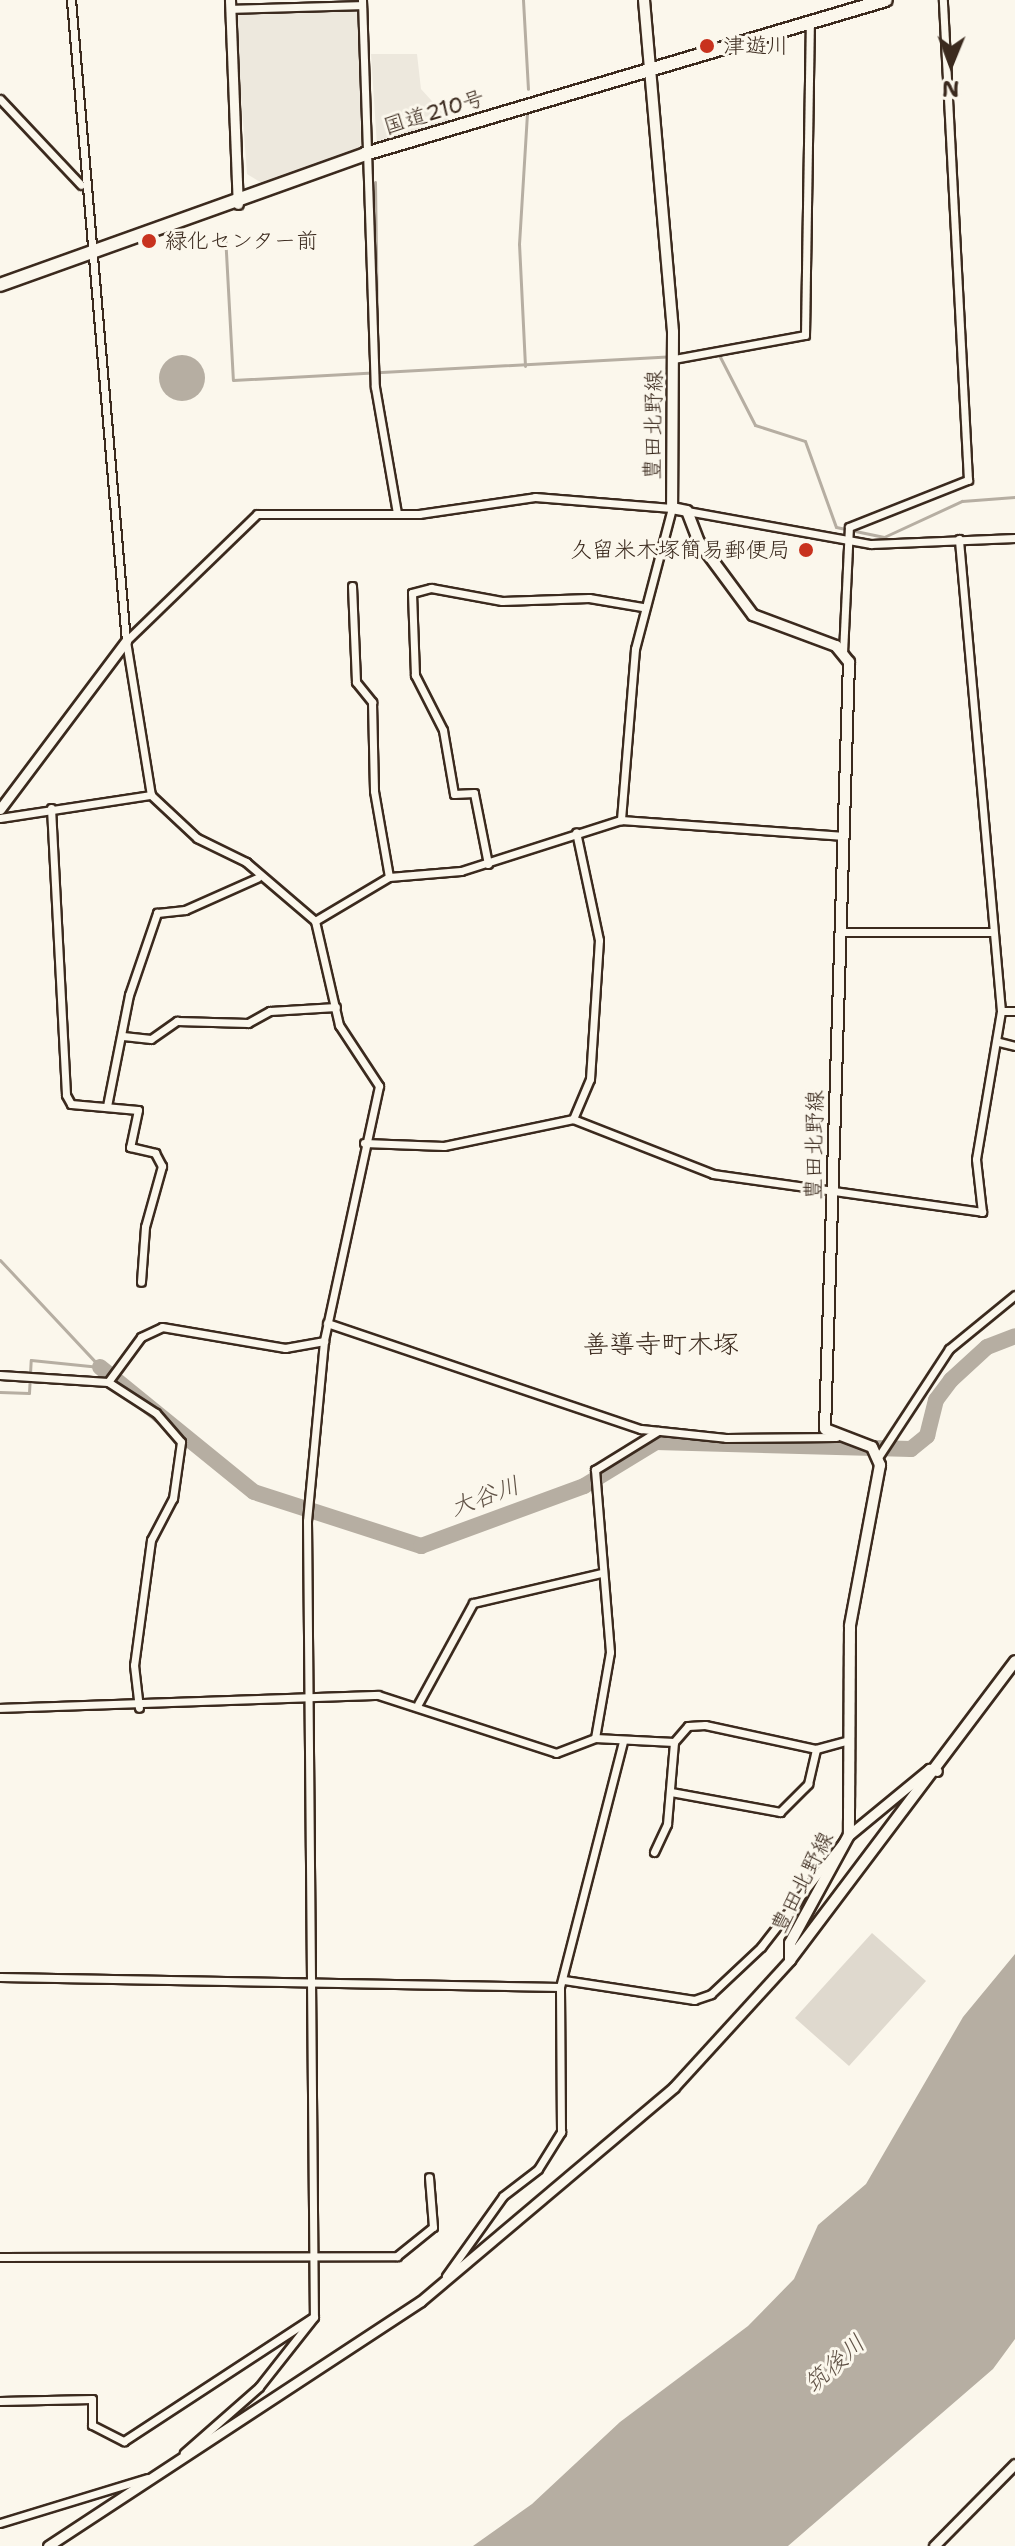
<!DOCTYPE html>
<meta charset="utf-8">
<style>
body{margin:0}
#map{position:relative;width:1015px;height:2546px;overflow:hidden;background:#fbf7ec;font-family:"Shantell Sans","Klee One",sans-serif}
div>[style]{position:absolute}
.built>*{inset:0;background:#ede8dd}
.green>*{inset:0;background:#dfd9ce}
.water>*{inset:0;background:#b6aea2}
.round{border-radius:50%}
.stream>*{height:3px;margin:-1.5px;padding:0 1.5px;transform-origin:1.5px;border-radius:1.5px;background:#b6aea2}
.river>*{height:16px;margin:-8px;padding:0 8px;transform-origin:8px;border-radius:8px;background:#b6aea2}
.roads{filter:drop-shadow(2px 0 #3b2a1e) drop-shadow(-2px 0 #3b2a1e) drop-shadow(0 2px #3b2a1e) drop-shadow(0 -2px #3b2a1e)}
.minor>*{height:7px;margin:-3.5px;padding:0 3.5px;transform-origin:3.5px;border-radius:3.5px;background:#fbf7ec}
.tertiary>*{height:9px;margin:-4.5px;padding:0 4.5px;transform-origin:4.5px;border-radius:4.5px;background:#fbf7ec}
.secondary>*{height:10px;margin:-5px;padding:0 5px;transform-origin:5px;border-radius:5px;background:#fbf7ec}
.trunk>*{height:12px;margin:-6px;padding:0 6px;transform-origin:6px;border-radius:6px;background:#fbf7ec}
.dots>*{width:22px;height:22px;translate:-50% -50%;box-sizing:border-box;border:4px solid #fbf7ec;border-radius:50%}
span{translate:-50% -50%;white-space:nowrap;text-align:center;line-height:1.15;-webkit-text-stroke:6px #fbf7ec;paint-order:stroke}
.poi-label{font-size:22px;color:#3b2a1e}
.left{translate:0 -50%;text-align:left}
.right{translate:-100% -50%;text-align:right}
.street-label{font-size:22px;color:#3b2a1e}
.water-label{font-size:24px;color:#605246;font-style:italic}
.quarter-label{font-size:26px;color:#3b2a1e}
.north{position:absolute;left:911px;top:24px;width:80px;height:80px;-webkit-text-stroke:6px #fbf7ec;paint-order:stroke;rotate:181deg;font-size:22px;font-weight:700;line-height:32px;text-align:center;color:#3b2a1e}
.north::after{content:'';display:block;margin:auto;width:28px;height:36px;background:#3b2a1e;clip-path:polygon(50% 0,100% 100%,50% 72%,0 100%)}
</style>
<div id="map">
<div class="built">
<div style="clip-path:polygon(359px 9px,361px 151px,265px 185px,247px 174px,235px 14px)"></div>
<div style="clip-path:polygon(371px 54px,417px 54px,421px 89px,451px 122px,377px 146px)"></div>
</div>
<div class="green">
<div style="clip-path:polygon(872px 1933px,926px 1981px,849px 2066px,795px 2018px)"></div>
</div>
<div class="water">
<div class="round" style="left:159px;top:355px;width:46px;height:46px"></div>
<div style="clip-path:polygon(1015px 1954px,1015px 2339px,993px 2369px,788px 2546px,473px 2546px,532px 2504px,620px 2422px,748px 2326px,794px 2279px,818px 2225px,866px 2184px,963px 2017px)"></div>
</div>
<div class="stream">
<div style="left:523px;top:0;width:89px;rotate:86.8deg"></div>
<div style="left:375px;top:182px;width:149px;rotate:89.2deg"></div>
<div style="left:225px;top:234px;width:146px;rotate:86.9deg"></div>
<div style="left:233px;top:380px;width:439px;rotate:-3.1deg"></div>
<div style="left:718px;top:353px;width:81px;rotate:62.8deg"></div>
<div style="left:755px;top:425px;width:52px;rotate:17.7deg"></div>
<div style="left:805px;top:441px;width:91px;rotate:70.2deg"></div>
<div style="left:836px;top:527px;width:49px;rotate:11.8deg"></div>
<div style="left:884px;top:537px;width:86px;rotate:-24.8deg"></div>
<div style="left:962px;top:501px;width:53px;rotate:-4.3deg"></div>
<div style="left:525px;top:366px;width:122px;rotate:-92.8deg"></div>
<div style="left:519px;top:244px;width:131px;rotate:-86.5deg"></div>
<div style="left:0;top:1260px;width:146px;rotate:46.9deg"></div>
<div style="left:0;top:1392px;width:29px;rotate:2deg"></div>
<div style="left:29px;top:1393px;width:33px;rotate:-87deg"></div>
<div style="left:31px;top:1360px;width:69px;rotate:5.8deg"></div>
</div>
<div class="river">
<div style="left:100px;top:1367px;width:198px;rotate:39.1deg"></div>
<div style="left:254px;top:1492px;width:176px;rotate:17.9deg"></div>
<div style="left:421px;top:1546px;width:174px;rotate:-20.2deg"></div>
<div style="left:584px;top:1486px;width:84px;rotate:-31.4deg"></div>
<div style="left:656px;top:1442px;width:255px;rotate:1.6deg"></div>
<div style="left:911px;top:1449px;width:21px;rotate:-39deg"></div>
<div style="left:927px;top:1436px;width:37px;rotate:-76deg"></div>
<div style="left:936px;top:1400px;width:25px;rotate:-53deg"></div>
<div style="left:951px;top:1380px;width:49px;rotate:-42.5deg"></div>
<div style="left:987px;top:1347px;width:30px;rotate:-21deg"></div>
</div>
<div class="roads">
<div class="minor">
<div style="left:71px;top:0;width:643px;rotate:85.1deg"></div>
<div style="left:126px;top:641px;width:156px;rotate:80.8deg"></div>
<div style="left:151px;top:795px;width:63px;rotate:43.1deg"></div>
<div style="left:197px;top:838px;width:55px;rotate:26.1deg"></div>
<div style="left:246px;top:862px;width:91px;rotate:40.5deg"></div>
<div style="left:315px;top:921px;width:107px;rotate:77deg"></div>
<div style="left:339px;top:1025px;width:73px;rotate:56.7deg"></div>
<div style="left:379px;top:1086px;width:261px;rotate:102.2deg"></div>
<div style="left:324px;top:1341px;width:181px;rotate:95.4deg"></div>
<div style="left:307px;top:1521px;width:796px;rotate:89.5deg"></div>
<div style="left:314px;top:2317px;width:89px;rotate:128.2deg"></div>
<div style="left:259px;top:2387px;width:100px;rotate:138.7deg"></div>
<div style="left:362px;top:0;width:387px;rotate:88.1deg"></div>
<div style="left:375px;top:387px;width:128px;rotate:80.1deg"></div>
<div style="left:230px;top:9px;width:132px;rotate:-1.7deg"></div>
<div style="left:0;top:99px;width:118px;rotate:46.7deg"></div>
<div style="left:674px;top:359px;width:133px;rotate:-10.4deg"></div>
<div style="left:805px;top:335px;width:313px;rotate:-89.1deg"></div>
<div style="left:687px;top:511px;width:187px;rotate:10.2deg"></div>
<div style="left:871px;top:544px;width:144px;rotate:-2.4deg"></div>
<div style="left:352px;top:586px;width:96px;rotate:87.6deg"></div>
<div style="left:356px;top:682px;width:26px;rotate:51deg"></div>
<div style="left:372px;top:702px;width:89px;rotate:88.7deg"></div>
<div style="left:374px;top:791px;width:87px;rotate:80.1deg"></div>
<div style="left:126px;top:641px;width:182px;rotate:-44.1deg"></div>
<div style="left:257px;top:514px;width:162px"></div>
<div style="left:419px;top:514px;width:117px;rotate:-8.3deg"></div>
<div style="left:535px;top:497px;width:137px;rotate:4.6deg"></div>
<div style="left:672px;top:508px;width:146px;rotate:104.7deg"></div>
<div style="left:635px;top:649px;width:172px;rotate:94.7deg"></div>
<div style="left:843px;top:653px;width:126px;rotate:-87.3deg"></div>
<div style="left:849px;top:527px;width:128px;rotate:-21.6deg"></div>
<div style="left:968px;top:480px;width:481px;rotate:-93deg"></div>
<div style="left:51px;top:808px;width:287px;rotate:87deg"></div>
<div style="left:66px;top:1095px;width:10px;rotate:61deg"></div>
<div style="left:71px;top:1104px;width:67px;rotate:5.1deg"></div>
<div style="left:138px;top:1110px;width:38px;rotate:102deg"></div>
<div style="left:130px;top:1147px;width:26px;rotate:13deg"></div>
<div style="left:155px;top:1153px;width:15px;rotate:62deg"></div>
<div style="left:162px;top:1166px;width:63px;rotate:105.6deg"></div>
<div style="left:145px;top:1227px;width:55px;rotate:94.2deg"></div>
<div style="left:0;top:818px;width:153px;rotate:-8.7deg"></div>
<div style="left:488px;top:864px;width:72px;rotate:-101.2deg"></div>
<div style="left:474px;top:793px;width:20px;rotate:177deg"></div>
<div style="left:454px;top:794px;width:65px;rotate:-99.8deg"></div>
<div style="left:443px;top:730px;width:62px;rotate:-117deg"></div>
<div style="left:415px;top:675px;width:82px;rotate:-92.1deg"></div>
<div style="left:412px;top:593px;width:20px;rotate:-15deg"></div>
<div style="left:431px;top:588px;width:72px;rotate:10.4deg"></div>
<div style="left:502px;top:601px;width:87px;rotate:-2deg"></div>
<div style="left:589px;top:598px;width:54px;rotate:9.6deg"></div>
<div style="left:315px;top:921px;width:86px;rotate:-30.7deg"></div>
<div style="left:389px;top:877px;width:72px;rotate:-4.8deg"></div>
<div style="left:461px;top:871px;width:168px;rotate:-17.7deg"></div>
<div style="left:621px;top:820px;width:224px;rotate:4.1deg"></div>
<div style="left:841px;top:932px;width:152px"></div>
<div style="left:1001px;top:1011px;width:14px"></div>
<div style="left:123px;top:1036px;width:28px;rotate:6deg"></div>
<div style="left:151px;top:1039px;width:32px;rotate:-35deg"></div>
<div style="left:177px;top:1021px;width:71px;rotate:1.6deg"></div>
<div style="left:248px;top:1023px;width:25px;rotate:-29deg"></div>
<div style="left:270px;top:1011px;width:66px;rotate:-3.5deg"></div>
<div style="left:999px;top:1042px;width:16px;rotate:14deg"></div>
<div style="left:107px;top:1106px;width:113px;rotate:-78.8deg"></div>
<div style="left:129px;top:995px;width:87px;rotate:-71.1deg"></div>
<div style="left:157px;top:913px;width:28px;rotate:-6deg"></div>
<div style="left:185px;top:910px;width:79px;rotate:-24deg"></div>
<div style="left:573px;top:1119px;width:43px;rotate:-67deg"></div>
<div style="left:590px;top:1079px;width:139px;rotate:-86.3deg"></div>
<div style="left:599px;top:940px;width:110px;rotate:-102deg"></div>
<div style="left:364px;top:1143px;width:80px;rotate:2.1deg"></div>
<div style="left:444px;top:1146px;width:132px;rotate:-11.8deg"></div>
<div style="left:573px;top:1119px;width:150px;rotate:21.4deg"></div>
<div style="left:713px;top:1174px;width:272px;rotate:8deg"></div>
<div style="left:982px;top:1212px;width:53px;rotate:-96.5deg"></div>
<div style="left:976px;top:1159px;width:150px;rotate:-80.4deg"></div>
<div style="left:1001px;top:1011px;width:474px;rotate:-95.1deg"></div>
<div style="left:327px;top:1323px;width:331px;rotate:18.7deg"></div>
<div style="left:641px;top:1429px;width:85px;rotate:6deg"></div>
<div style="left:726px;top:1438px;width:110px;rotate:-0.5deg"></div>
<div style="left:0;top:1375px;width:108px;rotate:3.7deg"></div>
<div style="left:108px;top:1382px;width:57px;rotate:32.9deg"></div>
<div style="left:156px;top:1413px;width:38px;rotate:49deg"></div>
<div style="left:181px;top:1442px;width:57px;rotate:98.1deg"></div>
<div style="left:173px;top:1498px;width:47px;rotate:117.6deg"></div>
<div style="left:151px;top:1540px;width:126px;rotate:97.7deg"></div>
<div style="left:134px;top:1665px;width:43px;rotate:83.4deg"></div>
<div style="left:108px;top:1382px;width:56px;rotate:-53.7deg"></div>
<div style="left:141px;top:1337px;width:23px;rotate:-25deg"></div>
<div style="left:162px;top:1327px;width:125px;rotate:9.7deg"></div>
<div style="left:285px;top:1348px;width:40px;rotate:-10deg"></div>
<div style="left:879px;top:1456px;width:128px;rotate:-56.8deg"></div>
<div style="left:949px;top:1349px;width:85px;rotate:-39.3deg"></div>
<div style="left:418px;top:1704px;width:115px;rotate:-61.4deg"></div>
<div style="left:473px;top:1603px;width:131px;rotate:-13.2deg"></div>
<div style="left:0;top:1708px;width:378px;rotate:-2deg"></div>
<div style="left:378px;top:1695px;width:187px;rotate:18deg"></div>
<div style="left:556px;top:1753px;width:42px;rotate:-21deg"></div>
<div style="left:595px;top:1738px;width:79px;rotate:2.9deg"></div>
<div style="left:674px;top:1742px;width:21px;rotate:-49deg"></div>
<div style="left:688px;top:1726px;width:17px;rotate:-3deg"></div>
<div style="left:705px;top:1725px;width:114px;rotate:12.2deg"></div>
<div style="left:816px;top:1749px;width:31px;rotate:-15deg"></div>
<div style="left:595px;top:1738px;width:87px;rotate:-80.1deg"></div>
<div style="left:610px;top:1652px;width:183px;rotate:-94.7deg"></div>
<div style="left:595px;top:1470px;width:74px;rotate:-31.8deg"></div>
<div style="left:671px;top:1792px;width:111px;rotate:10.4deg"></div>
<div style="left:780px;top:1812px;width:40px;rotate:-45deg"></div>
<div style="left:808px;top:1784px;width:36px;rotate:-77deg"></div>
<div style="left:654px;top:1852px;width:31px;rotate:-65deg"></div>
<div style="left:667px;top:1824px;width:82px;rotate:-85.1deg"></div>
<div style="left:0;top:1977px;width:560px;rotate:1.02deg"></div>
<div style="left:564px;top:1980px;width:132px;rotate:8.7deg"></div>
<div style="left:694px;top:2000px;width:18px;rotate:-19deg"></div>
<div style="left:711px;top:1994px;width:69px;rotate:-43.2deg"></div>
<div style="left:761px;top:1947px;width:137px;rotate:-52.1deg"></div>
<div style="left:0;top:2257px;width:397px;rotate:-0.1deg"></div>
<div style="left:397px;top:2256px;width:46px;rotate:-38.9deg"></div>
<div style="left:433px;top:2227px;width:50px;rotate:-94.6deg"></div>
<div style="left:446px;top:2276px;width:98px;rotate:-54.5deg"></div>
<div style="left:503px;top:2196px;width:44px;rotate:-37.6deg"></div>
<div style="left:538px;top:2169px;width:44px;rotate:-58.1deg"></div>
<div style="left:561px;top:2132px;width:145px;rotate:-90.4deg"></div>
<div style="left:560px;top:1987px;width:253px;rotate:-75.6deg"></div>
<div style="left:0;top:2401px;width:92px;rotate:-1.2deg"></div>
<div style="left:92px;top:2399px;width:26px;rotate:90deg"></div>
<div style="left:92px;top:2425px;width:36px;rotate:27deg"></div>
<div style="left:124px;top:2441px;width:225px;rotate:-33.2deg"></div>
<div style="left:0;top:2523px;width:154px;rotate:-17deg"></div>
</div>
<div class="tertiary">
<div style="left:230px;top:0;width:204px;rotate:87.8deg"></div>
<div style="left:0;top:809px;width:210px;rotate:-53.1deg"></div>
<div style="left:849px;top:1835px;width:104px;rotate:-39.5deg"></div>
<div style="left:929px;top:1769px;width:8px;rotate:14deg"></div>
<div style="left:48px;top:2546px;width:446px;rotate:-33.3deg"></div>
<div style="left:421px;top:2301px;width:331px;rotate:-40.2deg"></div>
<div style="left:674px;top:2087px;width:172px;rotate:-47.6deg"></div>
<div style="left:934px;top:2546px;width:115px;rotate:-45.4deg"></div>
</div>
<div class="secondary">
<div style="left:644px;top:0;width:333px;rotate:85deg"></div>
<div style="left:673px;top:332px;width:176px;rotate:90.3deg"></div>
<div style="left:672px;top:508px;width:15px;rotate:11deg"></div>
<div style="left:687px;top:511px;width:33px;rotate:69deg"></div>
<div style="left:699px;top:542px;width:91px;rotate:53.5deg"></div>
<div style="left:753px;top:615px;width:89px;rotate:20.5deg"></div>
<div style="left:836px;top:646px;width:21px;rotate:51deg"></div>
<div style="left:849px;top:662px;width:767px;rotate:91.79deg"></div>
<div style="left:825px;top:1429px;width:50px;rotate:21deg"></div>
<div style="left:872px;top:1447px;width:20px;rotate:66deg"></div>
<div style="left:880px;top:1465px;width:164px;rotate:100.6deg"></div>
<div style="left:850px;top:1626px;width:209px;rotate:90.3deg"></div>
<div style="left:849px;top:1835px;width:123px;rotate:118.6deg"></div>
<div style="left:790px;top:1943px;width:17px;rotate:90deg"></div>
<div style="left:790px;top:1960px;width:374px;rotate:-53deg"></div>
</div>
<div class="trunk">
<div style="left:0;top:285px;width:388px;rotate:-19.7deg"></div>
<div style="left:365px;top:154px;width:543px;rotate:-16.47deg"></div>
</div>
</div>
<div class="dots">
<div style="left:707px;top:46px;background:#c8321e"></div>
<div style="left:149px;top:241px;background:#c8321e"></div>
<div style="left:806px;top:550px;background:#c8321e"></div>
</div>
<div class="poi-label">
<span class="left" style="left:723px;top:46px">津遊川</span>
<span class="left" style="left:165px;top:241px">緑化センター前</span>
<span class="right" style="left:790px;top:550px">久留米木塚簡易郵便局</span>
</div>
<div class="street-label">
<span style="left:434px;top:112px;rotate:-17deg">国道210号</span>
<span style="left:653px;top:425px;rotate:-89deg">豊田北野線</span>
<span style="left:814px;top:1145px;rotate:-89deg">豊田北野線</span>
<span style="left:802px;top:1882px;rotate:-63deg">豊田北野線</span>
</div>
<div class="water-label">
<span style="left:485px;top:1497px;rotate:-20deg">大谷川</span>
<span style="left:835px;top:2364px;rotate:-42deg">筑後川</span>
</div>
<div class="quarter-label">
<span style="left:661px;top:1344px">善導寺町木塚</span>
</div>
<div class="north">N</div>
</div>
